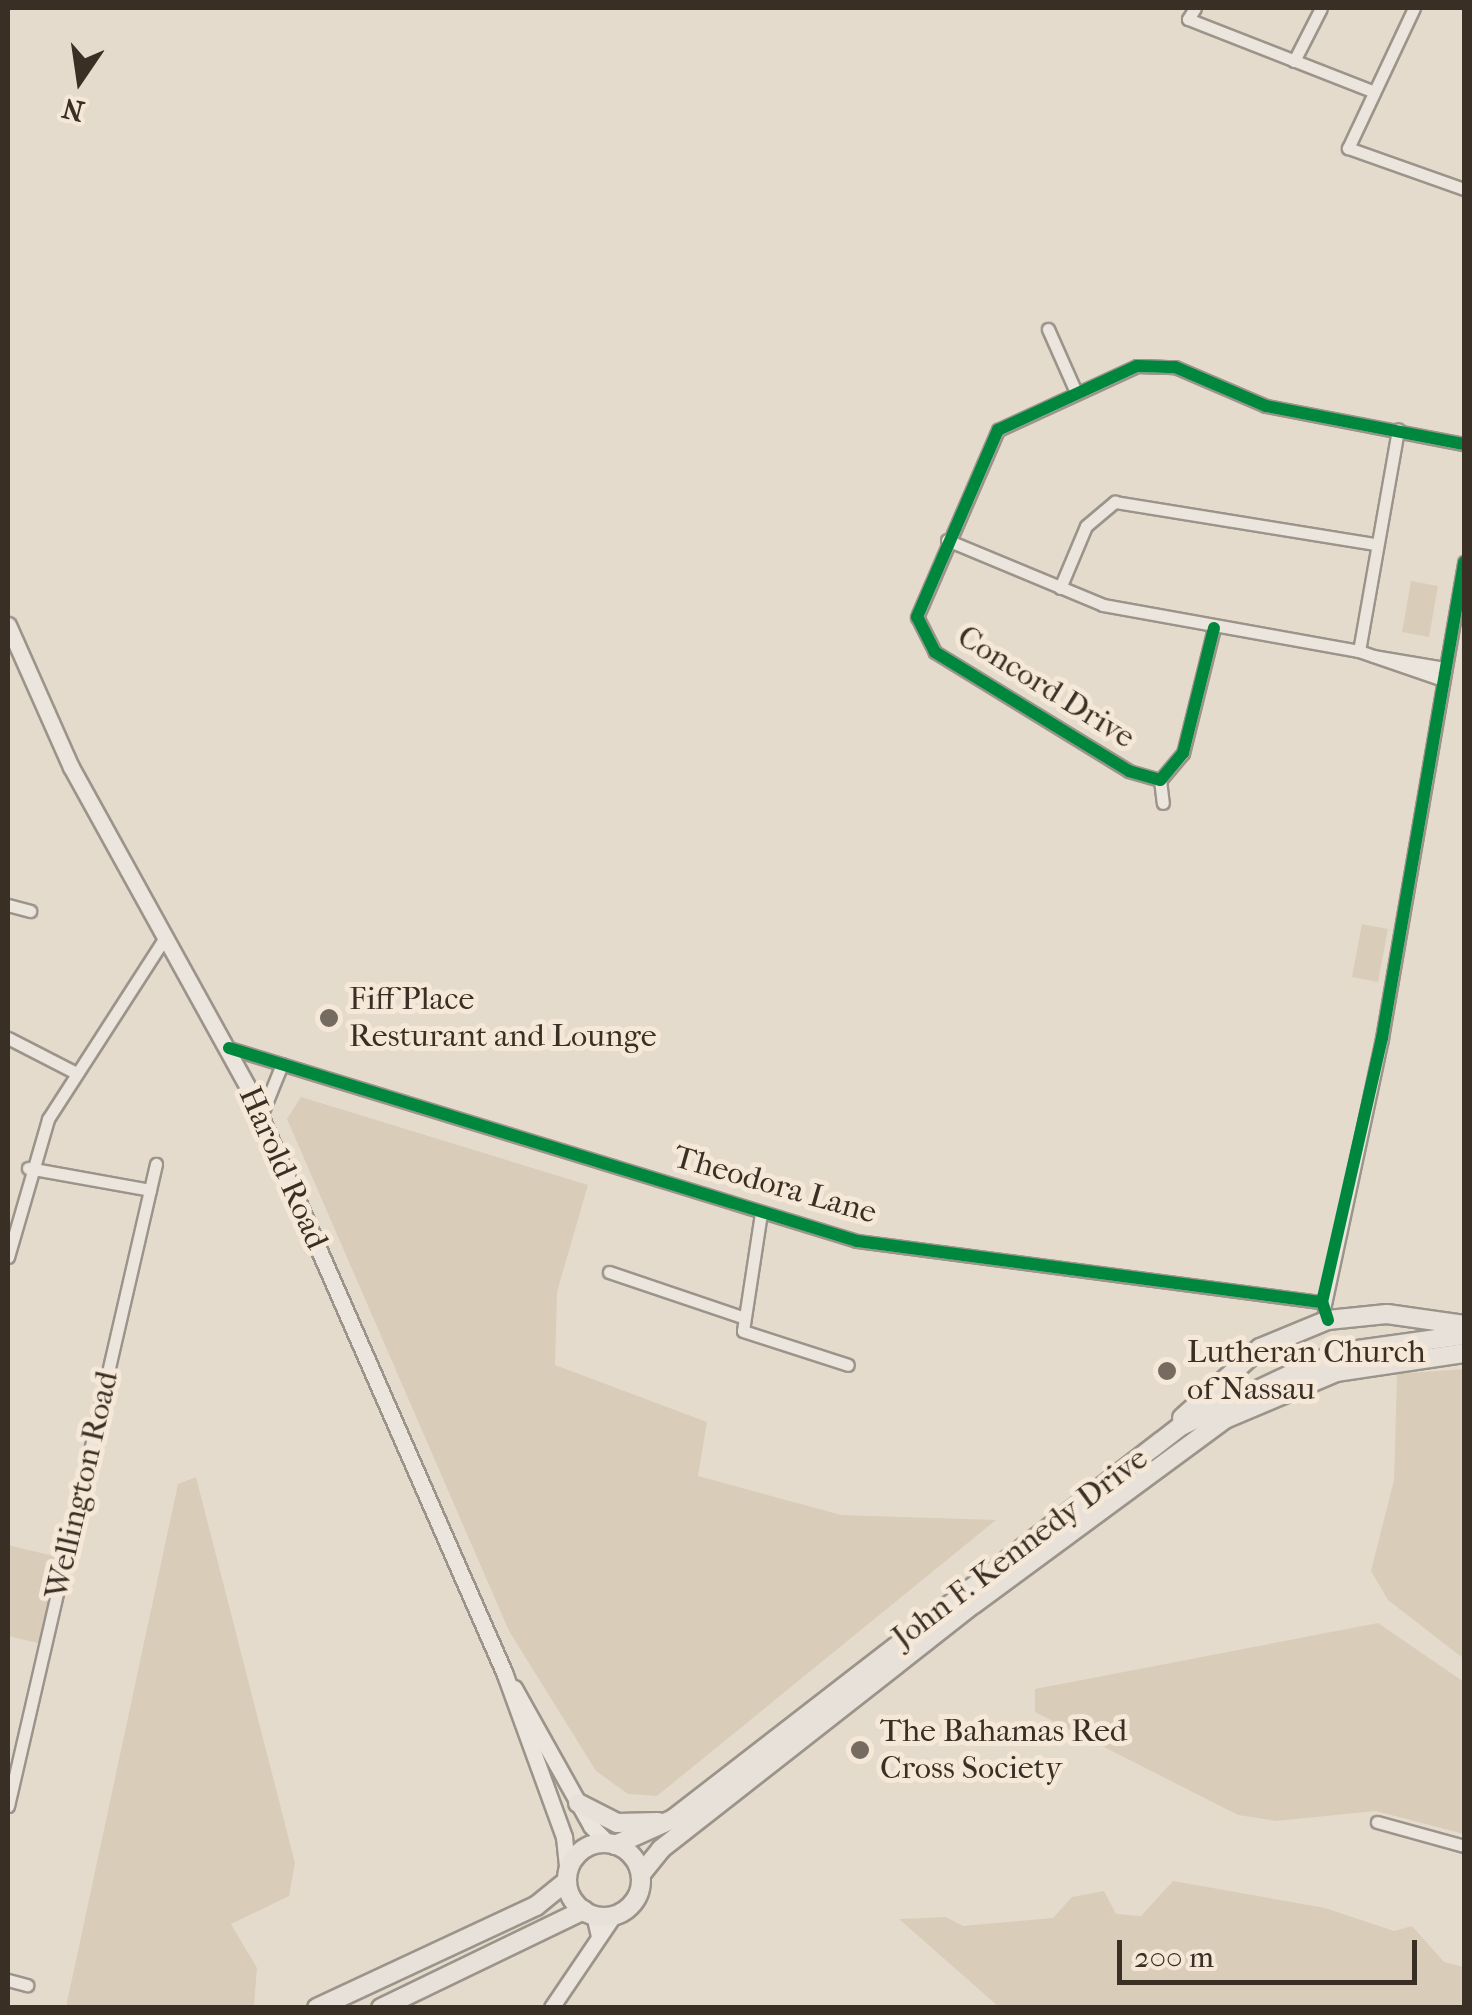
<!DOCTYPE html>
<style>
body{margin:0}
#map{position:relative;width:1472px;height:2015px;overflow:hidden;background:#e5dbcd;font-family:"IM FELL French Canon",serif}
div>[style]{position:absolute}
.green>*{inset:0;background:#d9ccb9}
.roads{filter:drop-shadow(2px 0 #9b948a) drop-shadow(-2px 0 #9b948a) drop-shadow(0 2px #9b948a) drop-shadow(0 -2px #9b948a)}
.minor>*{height:11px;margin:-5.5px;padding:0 5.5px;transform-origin:5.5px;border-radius:5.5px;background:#ebe5de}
.tertiary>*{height:14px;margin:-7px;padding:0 7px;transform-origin:7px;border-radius:7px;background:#ebe5de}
.secondary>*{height:15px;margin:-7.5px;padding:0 7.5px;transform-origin:7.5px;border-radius:7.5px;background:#ebe5de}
.trunk>*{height:18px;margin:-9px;padding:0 9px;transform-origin:9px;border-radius:9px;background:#e8e1d9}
.trunk>.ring{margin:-9px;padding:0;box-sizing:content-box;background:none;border:18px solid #e8e1d9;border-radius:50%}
.cycleway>*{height:12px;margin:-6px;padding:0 6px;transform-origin:6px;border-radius:6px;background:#00873e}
.dots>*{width:28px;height:28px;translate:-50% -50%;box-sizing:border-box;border:5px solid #f5e8d8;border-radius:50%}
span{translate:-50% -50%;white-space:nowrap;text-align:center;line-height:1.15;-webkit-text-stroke:10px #f5e8d8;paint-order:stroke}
.street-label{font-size:32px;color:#392f25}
.poi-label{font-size:32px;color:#392f25}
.left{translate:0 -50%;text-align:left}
.frame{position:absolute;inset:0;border:10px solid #392f25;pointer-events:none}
.north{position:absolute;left:30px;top:30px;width:100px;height:100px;-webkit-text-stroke:8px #f5e8d8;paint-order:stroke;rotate:193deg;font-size:28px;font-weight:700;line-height:40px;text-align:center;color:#392f25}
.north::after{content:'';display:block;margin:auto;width:35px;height:45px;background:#392f25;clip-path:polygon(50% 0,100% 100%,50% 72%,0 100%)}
.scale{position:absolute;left:1117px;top:1940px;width:300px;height:45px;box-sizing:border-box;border:5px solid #392f25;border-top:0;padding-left:12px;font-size:30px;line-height:35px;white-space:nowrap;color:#392f25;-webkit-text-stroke:8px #f5e8d8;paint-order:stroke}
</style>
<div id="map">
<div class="green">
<div style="clip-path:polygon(1411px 581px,1438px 586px,1429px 637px,1402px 632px)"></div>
<div style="clip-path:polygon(1362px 924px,1388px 929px,1378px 982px,1352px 977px)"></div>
<div style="clip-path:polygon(301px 1097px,588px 1185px,557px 1292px,555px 1365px,707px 1422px,698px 1476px,841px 1515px,996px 1520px,657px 1796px,628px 1794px,596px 1771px,509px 1631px,287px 1119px)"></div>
<div style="clip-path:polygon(1464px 1369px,1464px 1659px,1388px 1600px,1371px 1571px,1394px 1480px,1397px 1374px)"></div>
<div style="clip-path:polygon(196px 1477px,295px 1863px,289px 1896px,231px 1924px,257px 1968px,254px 2007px,66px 2007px,178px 1484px)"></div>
<div style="clip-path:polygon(8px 1545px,62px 1558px,42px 1644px,8px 1636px)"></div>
<div style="clip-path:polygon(1378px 1623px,1464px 1682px,1464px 1834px,1376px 1811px,1276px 1821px,1238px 1815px,1035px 1712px,1035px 1689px)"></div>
<div style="clip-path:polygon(1173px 1881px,1325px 1908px,1394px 1931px,1412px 1926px,1444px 1962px,1464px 1967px,1464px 2007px,999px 2007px,899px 1919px,946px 1917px,963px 1926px,1053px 1918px,1072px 1897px,1104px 1891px,1116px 1914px,1141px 1916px)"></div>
</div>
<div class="roads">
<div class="minor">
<div style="left:1195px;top:8px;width:13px;rotate:122deg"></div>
<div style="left:1188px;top:19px;width:200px;rotate:21.4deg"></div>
<div style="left:1414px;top:8px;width:155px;rotate:115.2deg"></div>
<div style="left:1348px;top:148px;width:123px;rotate:19.5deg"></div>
<div style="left:1294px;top:61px;width:59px;rotate:-63deg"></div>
<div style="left:1048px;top:329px;width:67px;rotate:66.1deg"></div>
<div style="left:947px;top:540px;width:169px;rotate:22.6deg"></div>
<div style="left:1103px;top:605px;width:260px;rotate:10.2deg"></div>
<div style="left:1359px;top:651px;width:89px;rotate:19deg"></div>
<div style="left:1060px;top:588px;width:67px;rotate:-67.2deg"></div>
<div style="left:1086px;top:526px;width:38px;rotate:-40deg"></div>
<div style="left:1115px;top:502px;width:263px;rotate:9.2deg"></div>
<div style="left:1214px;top:628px;width:129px;rotate:103.9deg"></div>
<div style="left:1183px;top:753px;width:35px;rotate:130deg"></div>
<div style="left:1160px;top:780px;width:32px;rotate:-164deg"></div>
<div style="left:1129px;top:771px;width:228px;rotate:-148.5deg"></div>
<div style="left:935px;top:652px;width:39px;rotate:-117deg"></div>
<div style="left:917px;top:617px;width:204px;rotate:-66.6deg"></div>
<div style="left:998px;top:430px;width:153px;rotate:-24.7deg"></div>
<div style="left:1137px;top:366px;width:38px;rotate:2deg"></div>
<div style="left:1175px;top:367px;width:99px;rotate:23.2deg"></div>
<div style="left:1266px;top:406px;width:202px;rotate:10.9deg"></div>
<div style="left:1359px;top:651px;width:225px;rotate:-80deg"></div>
<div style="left:1374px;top:656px;width:72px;rotate:9.6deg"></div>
<div style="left:1160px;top:780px;width:23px;rotate:83deg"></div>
<div style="left:8px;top:905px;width:23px;rotate:15deg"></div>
<div style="left:8px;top:1038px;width:76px;rotate:27.2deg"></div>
<div style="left:229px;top:1048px;width:657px;rotate:17.08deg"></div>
<div style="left:857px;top:1241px;width:469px;rotate:7.5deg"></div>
<div style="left:261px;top:1116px;width:56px;rotate:-68deg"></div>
<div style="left:28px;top:1168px;width:124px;rotate:10.2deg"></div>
<div style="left:761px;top:1213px;width:119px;rotate:98.7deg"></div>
<div style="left:743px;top:1331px;width:110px;rotate:17.9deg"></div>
<div style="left:8px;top:1257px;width:144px;rotate:-73.8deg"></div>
<div style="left:48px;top:1119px;width:214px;rotate:-57.2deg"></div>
<div style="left:609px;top:1272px;width:140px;rotate:18.7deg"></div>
<div style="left:1324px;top:1309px;width:277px;rotate:-77.9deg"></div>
<div style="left:1382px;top:1038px;width:483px;rotate:-80.2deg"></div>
<div style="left:8px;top:1806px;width:659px;rotate:-77.02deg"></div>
<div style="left:1377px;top:1822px;width:90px;rotate:15.4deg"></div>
<div style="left:8px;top:1980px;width:20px;rotate:15deg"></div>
</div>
<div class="tertiary">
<div style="left:594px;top:1915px;width:22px;rotate:77deg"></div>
<div style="left:552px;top:2008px;width:112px;rotate:-55.9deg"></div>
</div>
<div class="secondary">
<div style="left:8px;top:625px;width:155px;rotate:66.1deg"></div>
<div style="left:71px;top:767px;width:364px;rotate:61.1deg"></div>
<div style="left:247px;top:1086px;width:640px;rotate:66.32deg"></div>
<div style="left:504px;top:1672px;width:176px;rotate:70deg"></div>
<div style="left:564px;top:1837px;width:36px;rotate:84deg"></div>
<div style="left:514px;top:1688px;width:158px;rotate:60.8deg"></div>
<div style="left:591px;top:1826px;width:24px;rotate:45deg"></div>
</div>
<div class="trunk">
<div style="left:1182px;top:1418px;width:105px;rotate:-41.9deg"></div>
<div style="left:1260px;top:1348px;width:74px;rotate:-22.4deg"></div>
<div style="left:1328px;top:1320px;width:59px;rotate:-5.8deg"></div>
<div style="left:1387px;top:1314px;width:78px;rotate:8.1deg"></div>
<div style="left:578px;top:1803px;width:44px;rotate:27.1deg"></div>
<div style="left:617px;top:1823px;width:41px;rotate:-1.4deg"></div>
<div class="ring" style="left:567px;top:1843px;width:56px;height:56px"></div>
<div style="left:615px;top:1845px;width:64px;rotate:-24.1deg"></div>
<div style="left:673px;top:1819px;width:642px;rotate:-37.73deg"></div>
<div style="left:1181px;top:1426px;width:171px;rotate:-25.2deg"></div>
<div style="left:1336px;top:1353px;width:129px;rotate:-8deg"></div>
<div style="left:641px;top:1874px;width:32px;rotate:-51deg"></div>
<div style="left:661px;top:1849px;width:397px;rotate:-38.1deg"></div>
<div style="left:974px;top:1604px;width:312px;rotate:-36.4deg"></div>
<div style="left:1225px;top:1419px;width:121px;rotate:-22.9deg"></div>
<div style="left:1336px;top:1372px;width:129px;rotate:-8.4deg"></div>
<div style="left:317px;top:2008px;width:242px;rotate:-25deg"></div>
<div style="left:536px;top:1906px;width:40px;rotate:-39deg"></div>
<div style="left:381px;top:2008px;width:225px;rotate:-25.8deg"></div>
</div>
</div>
<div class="cycleway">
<div style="left:1214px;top:628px;width:129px;rotate:103.9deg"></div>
<div style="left:1183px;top:753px;width:35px;rotate:130deg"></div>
<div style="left:1160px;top:780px;width:32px;rotate:-164deg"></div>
<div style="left:1129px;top:771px;width:228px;rotate:-148.5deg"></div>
<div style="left:935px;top:652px;width:39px;rotate:-117deg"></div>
<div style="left:917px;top:617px;width:204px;rotate:-66.6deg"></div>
<div style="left:998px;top:430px;width:153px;rotate:-24.7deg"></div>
<div style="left:1137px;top:366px;width:38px;rotate:2deg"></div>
<div style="left:1175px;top:367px;width:99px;rotate:23.2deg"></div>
<div style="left:1266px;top:406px;width:202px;rotate:10.9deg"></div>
<div style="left:229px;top:1048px;width:657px;rotate:17.08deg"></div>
<div style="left:857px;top:1241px;width:469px;rotate:7.5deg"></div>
<div style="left:1328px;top:1320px;width:19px;rotate:-108deg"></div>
<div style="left:1322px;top:1302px;width:271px;rotate:-77.2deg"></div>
<div style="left:1382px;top:1038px;width:483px;rotate:-80.2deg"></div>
</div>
<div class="dots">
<div style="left:329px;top:1018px;background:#756b60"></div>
<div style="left:1167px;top:1371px;background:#756b60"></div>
<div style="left:860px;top:1750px;background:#756b60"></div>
</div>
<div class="street-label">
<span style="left:1046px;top:687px;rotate:32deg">Concord Drive</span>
<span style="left:283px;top:1168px;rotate:66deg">Harold Road</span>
<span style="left:775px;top:1185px;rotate:16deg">Theodora Lane</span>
<span style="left:82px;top:1485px;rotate:-77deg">Wellington Road</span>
<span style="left:1020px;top:1548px;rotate:-37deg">John F. Kennedy Drive</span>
</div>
<div class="poi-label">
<span class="left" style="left:349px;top:1018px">Fiff Place<br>Resturant and Lounge</span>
<span class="left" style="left:1187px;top:1371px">Lutheran Church<br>of Nassau</span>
<span class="left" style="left:880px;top:1750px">The Bahamas Red<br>Cross Society</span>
</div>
<div class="frame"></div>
<div class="north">N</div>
<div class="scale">200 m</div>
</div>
